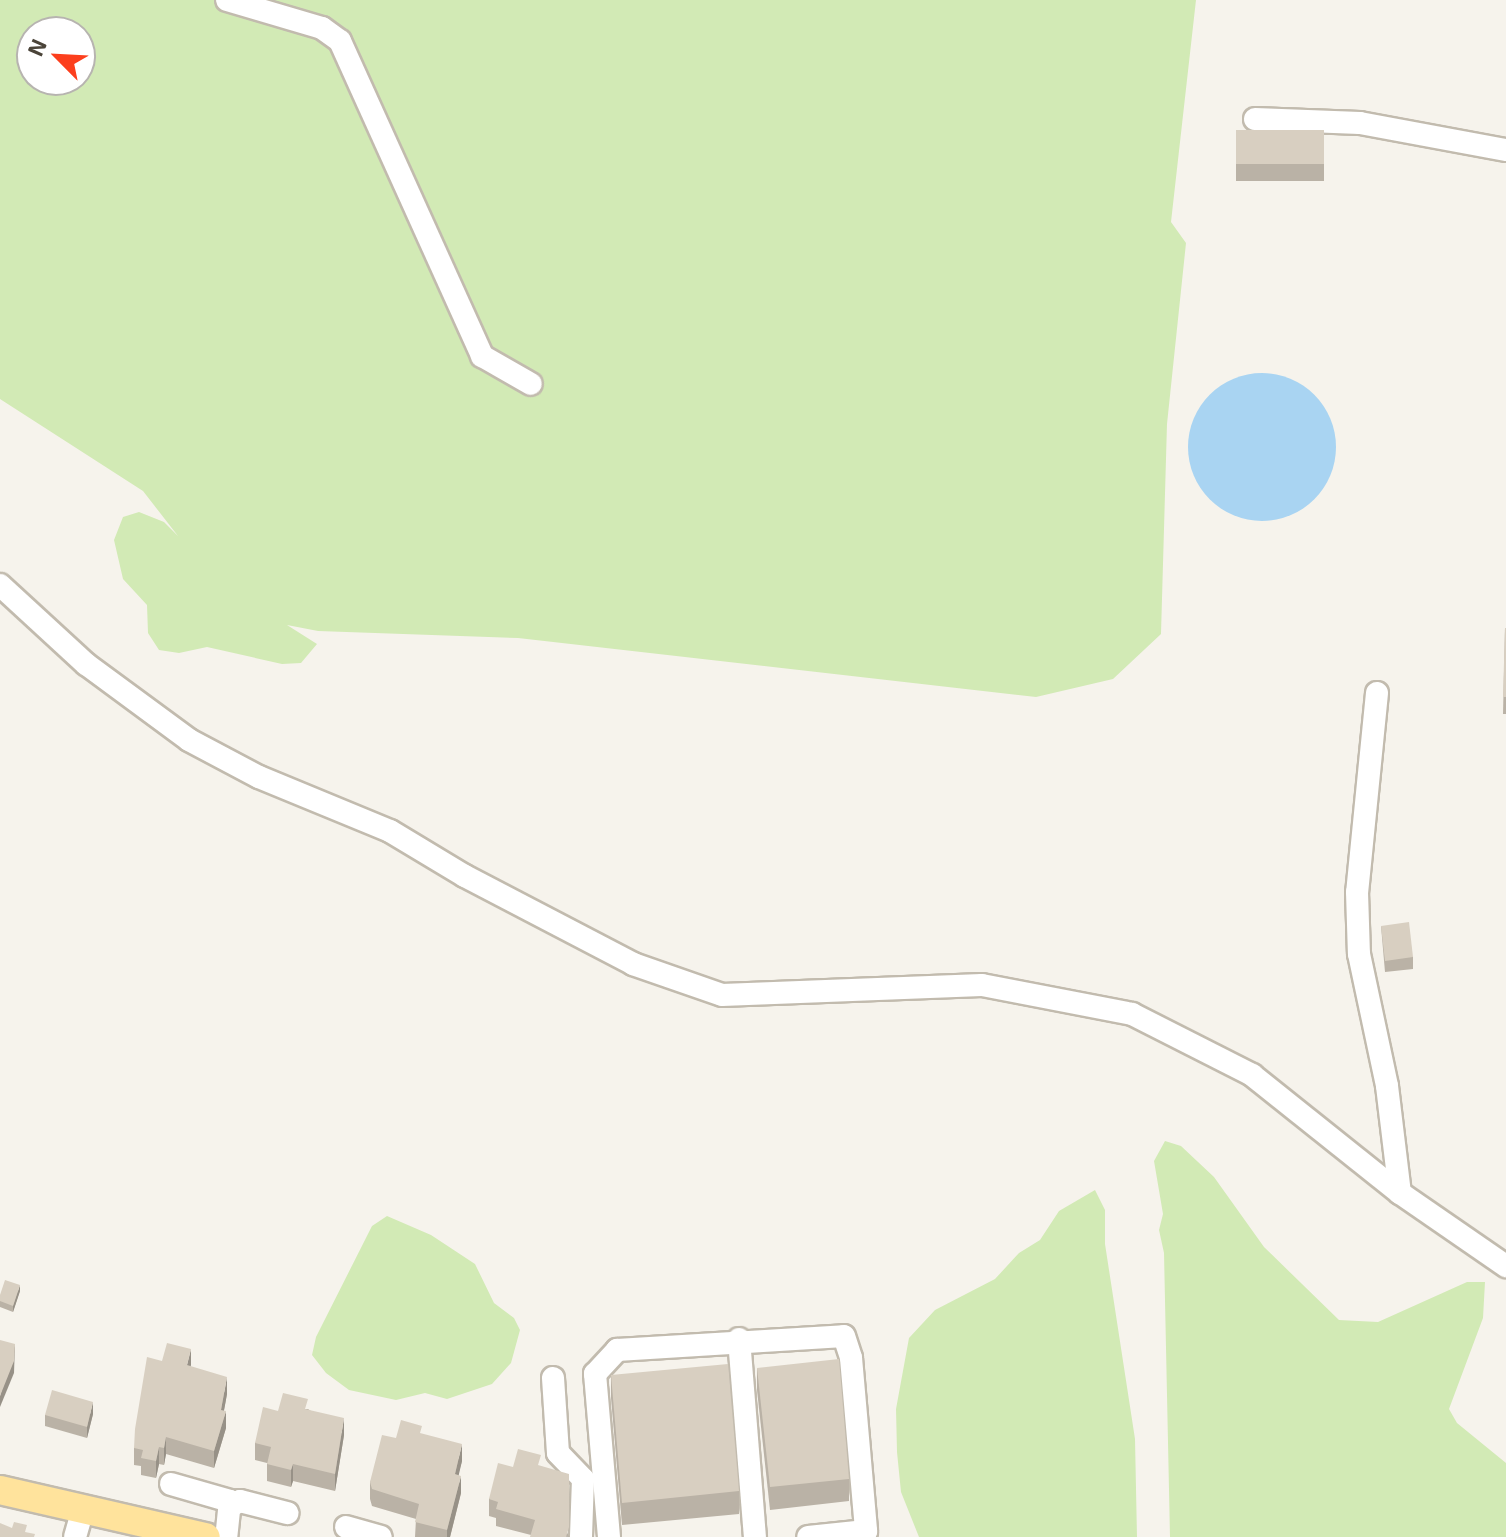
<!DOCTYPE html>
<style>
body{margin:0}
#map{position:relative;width:1506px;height:1537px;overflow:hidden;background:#f6f3ec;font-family:"Exo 2",sans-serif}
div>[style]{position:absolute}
.green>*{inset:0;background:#d2eab5}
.water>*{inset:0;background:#a9d4f2}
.round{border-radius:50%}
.roads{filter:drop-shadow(2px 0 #c2bbae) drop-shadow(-2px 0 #c2bbae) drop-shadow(0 2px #c2bbae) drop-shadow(0 -2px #c2bbae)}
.minor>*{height:22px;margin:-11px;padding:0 11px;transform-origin:11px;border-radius:11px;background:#fff}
.major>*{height:28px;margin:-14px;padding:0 14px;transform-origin:14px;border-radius:14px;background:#ffe39c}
.wall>*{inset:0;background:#bab2a6}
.shaded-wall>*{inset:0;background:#979187}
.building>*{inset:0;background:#d8cfc1}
span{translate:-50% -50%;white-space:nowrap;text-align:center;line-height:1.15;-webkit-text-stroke:6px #fff;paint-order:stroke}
.north{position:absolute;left:16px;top:16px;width:80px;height:80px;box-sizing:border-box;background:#fff;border:2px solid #b7b4b0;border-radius:50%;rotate:294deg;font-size:22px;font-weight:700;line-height:32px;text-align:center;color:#4b4439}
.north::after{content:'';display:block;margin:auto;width:28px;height:36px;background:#fc3f1d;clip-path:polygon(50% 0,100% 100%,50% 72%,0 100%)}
</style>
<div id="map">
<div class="green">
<div style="clip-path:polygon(evenodd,0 0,1196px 0,1171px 222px,1186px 243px,1167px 424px,1161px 634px,1113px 679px,1036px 697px,518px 638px,318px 631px,287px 625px,317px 644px,301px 663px,282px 664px,207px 647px,179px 653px,159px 650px,148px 633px,147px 605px,123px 579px,114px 540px,123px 517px,139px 512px,164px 522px,178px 536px,143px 491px,0 399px,0 0,32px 32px,80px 32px,80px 80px,32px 80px,32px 32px)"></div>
<div style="clip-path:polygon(1165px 1141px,1181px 1146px,1214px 1177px,1264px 1247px,1339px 1320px,1378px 1322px,1467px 1282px,1485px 1282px,1483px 1318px,1449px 1409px,1457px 1423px,1506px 1463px,1506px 1537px,1170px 1537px,1164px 1253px,1159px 1230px,1163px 1214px,1154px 1161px)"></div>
<div style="clip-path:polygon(1095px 1190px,1105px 1210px,1105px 1244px,1135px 1439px,1137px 1537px,919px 1537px,901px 1492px,897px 1452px,896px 1409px,909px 1338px,935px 1310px,995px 1279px,1019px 1253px,1040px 1240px,1059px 1211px)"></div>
<div style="clip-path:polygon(387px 1216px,431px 1235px,475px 1264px,494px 1303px,514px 1318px,520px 1330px,511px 1363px,492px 1384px,447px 1399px,425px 1393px,396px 1400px,349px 1390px,326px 1373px,312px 1355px,316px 1337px,372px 1226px)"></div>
</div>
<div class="water">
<div class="round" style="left:1188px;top:373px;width:148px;height:148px"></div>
</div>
<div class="roads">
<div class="minor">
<div style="left:227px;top:0;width:99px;rotate:16.4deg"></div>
<div style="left:322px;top:28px;width:22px;rotate:36deg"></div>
<div style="left:340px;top:41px;width:346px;rotate:65.7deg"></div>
<div style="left:482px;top:356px;width:56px;rotate:29.7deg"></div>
<div style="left:1255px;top:119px;width:105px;rotate:2.2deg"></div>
<div style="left:1360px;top:123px;width:148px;rotate:10.5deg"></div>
<div style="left:0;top:585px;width:117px;rotate:42.6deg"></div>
<div style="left:86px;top:664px;width:128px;rotate:36.4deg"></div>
<div style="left:189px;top:740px;width:79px;rotate:27.9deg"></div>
<div style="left:259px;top:777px;width:142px;rotate:22.4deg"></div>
<div style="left:390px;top:831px;width:87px;rotate:31deg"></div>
<div style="left:465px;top:876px;width:190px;rotate:27.6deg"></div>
<div style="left:633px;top:964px;width:94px;rotate:19.2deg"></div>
<div style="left:722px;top:995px;width:260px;rotate:-2.2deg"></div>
<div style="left:982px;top:985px;width:153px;rotate:10.9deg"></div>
<div style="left:1132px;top:1014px;width:135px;rotate:26.9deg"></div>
<div style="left:1252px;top:1075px;width:189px;rotate:38.6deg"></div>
<div style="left:1377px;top:693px;width:200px;rotate:95.7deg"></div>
<div style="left:1357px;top:892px;width:62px;rotate:88.2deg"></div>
<div style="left:1359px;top:954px;width:135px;rotate:78deg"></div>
<div style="left:1387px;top:1086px;width:108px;rotate:83.1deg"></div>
<div style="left:1400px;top:1193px;width:129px;rotate:34.6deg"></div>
<div style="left:739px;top:1339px;width:199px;rotate:85.4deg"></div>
<div style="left:553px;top:1378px;width:75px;rotate:86.2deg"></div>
<div style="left:558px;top:1453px;width:36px;rotate:46deg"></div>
<div style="left:583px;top:1479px;width:58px;rotate:92deg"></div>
<div style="left:171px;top:1484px;width:61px;rotate:16.1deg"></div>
<div style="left:230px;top:1501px;width:36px;rotate:96deg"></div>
<div style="left:231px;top:1506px;width:10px;rotate:-29deg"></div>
<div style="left:240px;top:1501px;width:49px;rotate:14.3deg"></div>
<div style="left:346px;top:1527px;width:36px;rotate:16deg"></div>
<div style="left:75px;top:1537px;width:29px;rotate:-74deg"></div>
<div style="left:609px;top:1537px;width:164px;rotate:-94.9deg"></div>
<div style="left:595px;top:1374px;width:33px;rotate:-47deg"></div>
<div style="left:617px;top:1350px;width:227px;rotate:-3.5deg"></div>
<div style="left:844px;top:1336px;width:23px;rotate:72deg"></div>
<div style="left:851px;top:1358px;width:174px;rotate:85deg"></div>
<div style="left:866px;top:1531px;width:58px;rotate:174.1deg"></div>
</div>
<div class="major">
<div style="left:0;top:1490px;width:211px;rotate:12.9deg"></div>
</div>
</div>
<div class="wall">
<div style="clip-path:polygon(1236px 130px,1324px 130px,1324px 181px,1236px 181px)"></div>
<div style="clip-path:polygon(1505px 628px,1506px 628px,1506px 714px,1503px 714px)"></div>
<div style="clip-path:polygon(1381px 926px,1413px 957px,1413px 969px,1385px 972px)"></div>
<div style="clip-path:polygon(20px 1291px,13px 1312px,0 1307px,0 1295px)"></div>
<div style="clip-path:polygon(190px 1366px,227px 1394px,224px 1410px,226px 1428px,214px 1468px,166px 1454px,164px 1465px,159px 1464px,156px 1478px,141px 1475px,141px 1466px,134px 1465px,134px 1448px)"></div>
<div style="clip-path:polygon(757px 1368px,849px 1479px,849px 1501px,770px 1510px,757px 1390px)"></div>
<div style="clip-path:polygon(611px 1375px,739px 1491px,739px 1514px,622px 1525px,611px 1398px)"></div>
<div style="clip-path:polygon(308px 1409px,344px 1435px,335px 1491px,293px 1481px,291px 1487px,267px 1481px,267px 1463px,255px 1460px,255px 1443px,278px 1411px)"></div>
<div style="clip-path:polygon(93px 1414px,87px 1438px,45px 1426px,45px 1415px)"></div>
<div style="clip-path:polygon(422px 1434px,462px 1461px,458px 1475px,461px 1493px,450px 1537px,415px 1537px,416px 1519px,372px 1506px,370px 1499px,370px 1482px,396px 1438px)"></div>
<div style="clip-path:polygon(541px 1466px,569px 1537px,531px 1535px,496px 1526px,496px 1518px,489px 1516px,489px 1499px,513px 1467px)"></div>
</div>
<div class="shaded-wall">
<div style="clip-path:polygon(20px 1285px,20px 1291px,13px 1312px,13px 1306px)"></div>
<div style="clip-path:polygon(15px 1344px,14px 1373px,0 1407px,0 1396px)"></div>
<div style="clip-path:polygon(191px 1349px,191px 1365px,187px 1382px,187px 1365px)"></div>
<div style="clip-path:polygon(227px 1377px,227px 1394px,221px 1427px,221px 1410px)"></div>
<div style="clip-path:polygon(93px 1402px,93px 1414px,87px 1438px,87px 1427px)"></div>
<div style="clip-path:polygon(226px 1411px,226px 1428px,214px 1468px,214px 1451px)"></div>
<div style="clip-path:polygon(344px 1418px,344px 1435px,335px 1491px,335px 1474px)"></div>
<div style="clip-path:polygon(166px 1437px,166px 1454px,164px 1465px,164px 1448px)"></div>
<div style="clip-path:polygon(462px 1444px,462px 1461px,455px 1491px,455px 1474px)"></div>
<div style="clip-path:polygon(159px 1447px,159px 1464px,156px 1478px,156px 1461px)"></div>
<div style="clip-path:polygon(293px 1464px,293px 1481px,291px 1487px,291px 1470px)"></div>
<div style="clip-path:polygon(461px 1476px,461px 1493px,450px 1537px,447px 1537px,447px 1530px)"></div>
</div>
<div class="building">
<div style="clip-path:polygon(1236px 130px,1324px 130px,1324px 164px,1236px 164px)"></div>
<div style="clip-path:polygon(1505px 628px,1506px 628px,1506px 697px,1503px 697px)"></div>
<div style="clip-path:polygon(1409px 922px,1413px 957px,1385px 961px,1381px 926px)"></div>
<div style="clip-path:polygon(5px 1280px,20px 1285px,13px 1306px,0 1301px,0 1295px)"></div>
<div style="clip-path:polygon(0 1340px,15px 1344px,14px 1361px,0 1396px)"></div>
<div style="clip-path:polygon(167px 1343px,191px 1349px,187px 1365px,227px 1377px,221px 1410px,226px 1411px,214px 1451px,166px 1437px,164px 1448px,159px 1447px,156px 1461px,141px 1458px,143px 1450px,134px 1448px,135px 1429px,147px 1357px,162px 1361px)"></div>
<div style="clip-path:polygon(839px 1359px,849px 1479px,770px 1487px,757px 1368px)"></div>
<div style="clip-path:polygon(728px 1364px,739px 1491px,622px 1503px,611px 1375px)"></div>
<div style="clip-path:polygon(52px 1390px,93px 1402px,87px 1427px,45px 1415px)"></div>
<div style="clip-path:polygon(283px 1393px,308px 1399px,305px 1409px,344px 1418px,335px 1474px,293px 1464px,291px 1470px,267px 1464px,271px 1447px,255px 1443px,263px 1407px,278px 1411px)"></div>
<div style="clip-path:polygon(401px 1420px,422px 1426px,420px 1433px,462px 1444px,455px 1474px,461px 1476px,447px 1530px,415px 1522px,419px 1504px,372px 1489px,370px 1482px,382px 1435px,396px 1438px)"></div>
<div style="clip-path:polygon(518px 1449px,541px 1455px,538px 1465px,569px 1474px,569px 1527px,566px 1537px,530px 1537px,535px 1520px,496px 1509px,498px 1502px,489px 1499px,498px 1463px,513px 1467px)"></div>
<div style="clip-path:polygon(14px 1522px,27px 1525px,25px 1532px,35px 1534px,34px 1537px,0 1537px,0 1523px,12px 1528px)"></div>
</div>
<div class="north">N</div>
</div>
